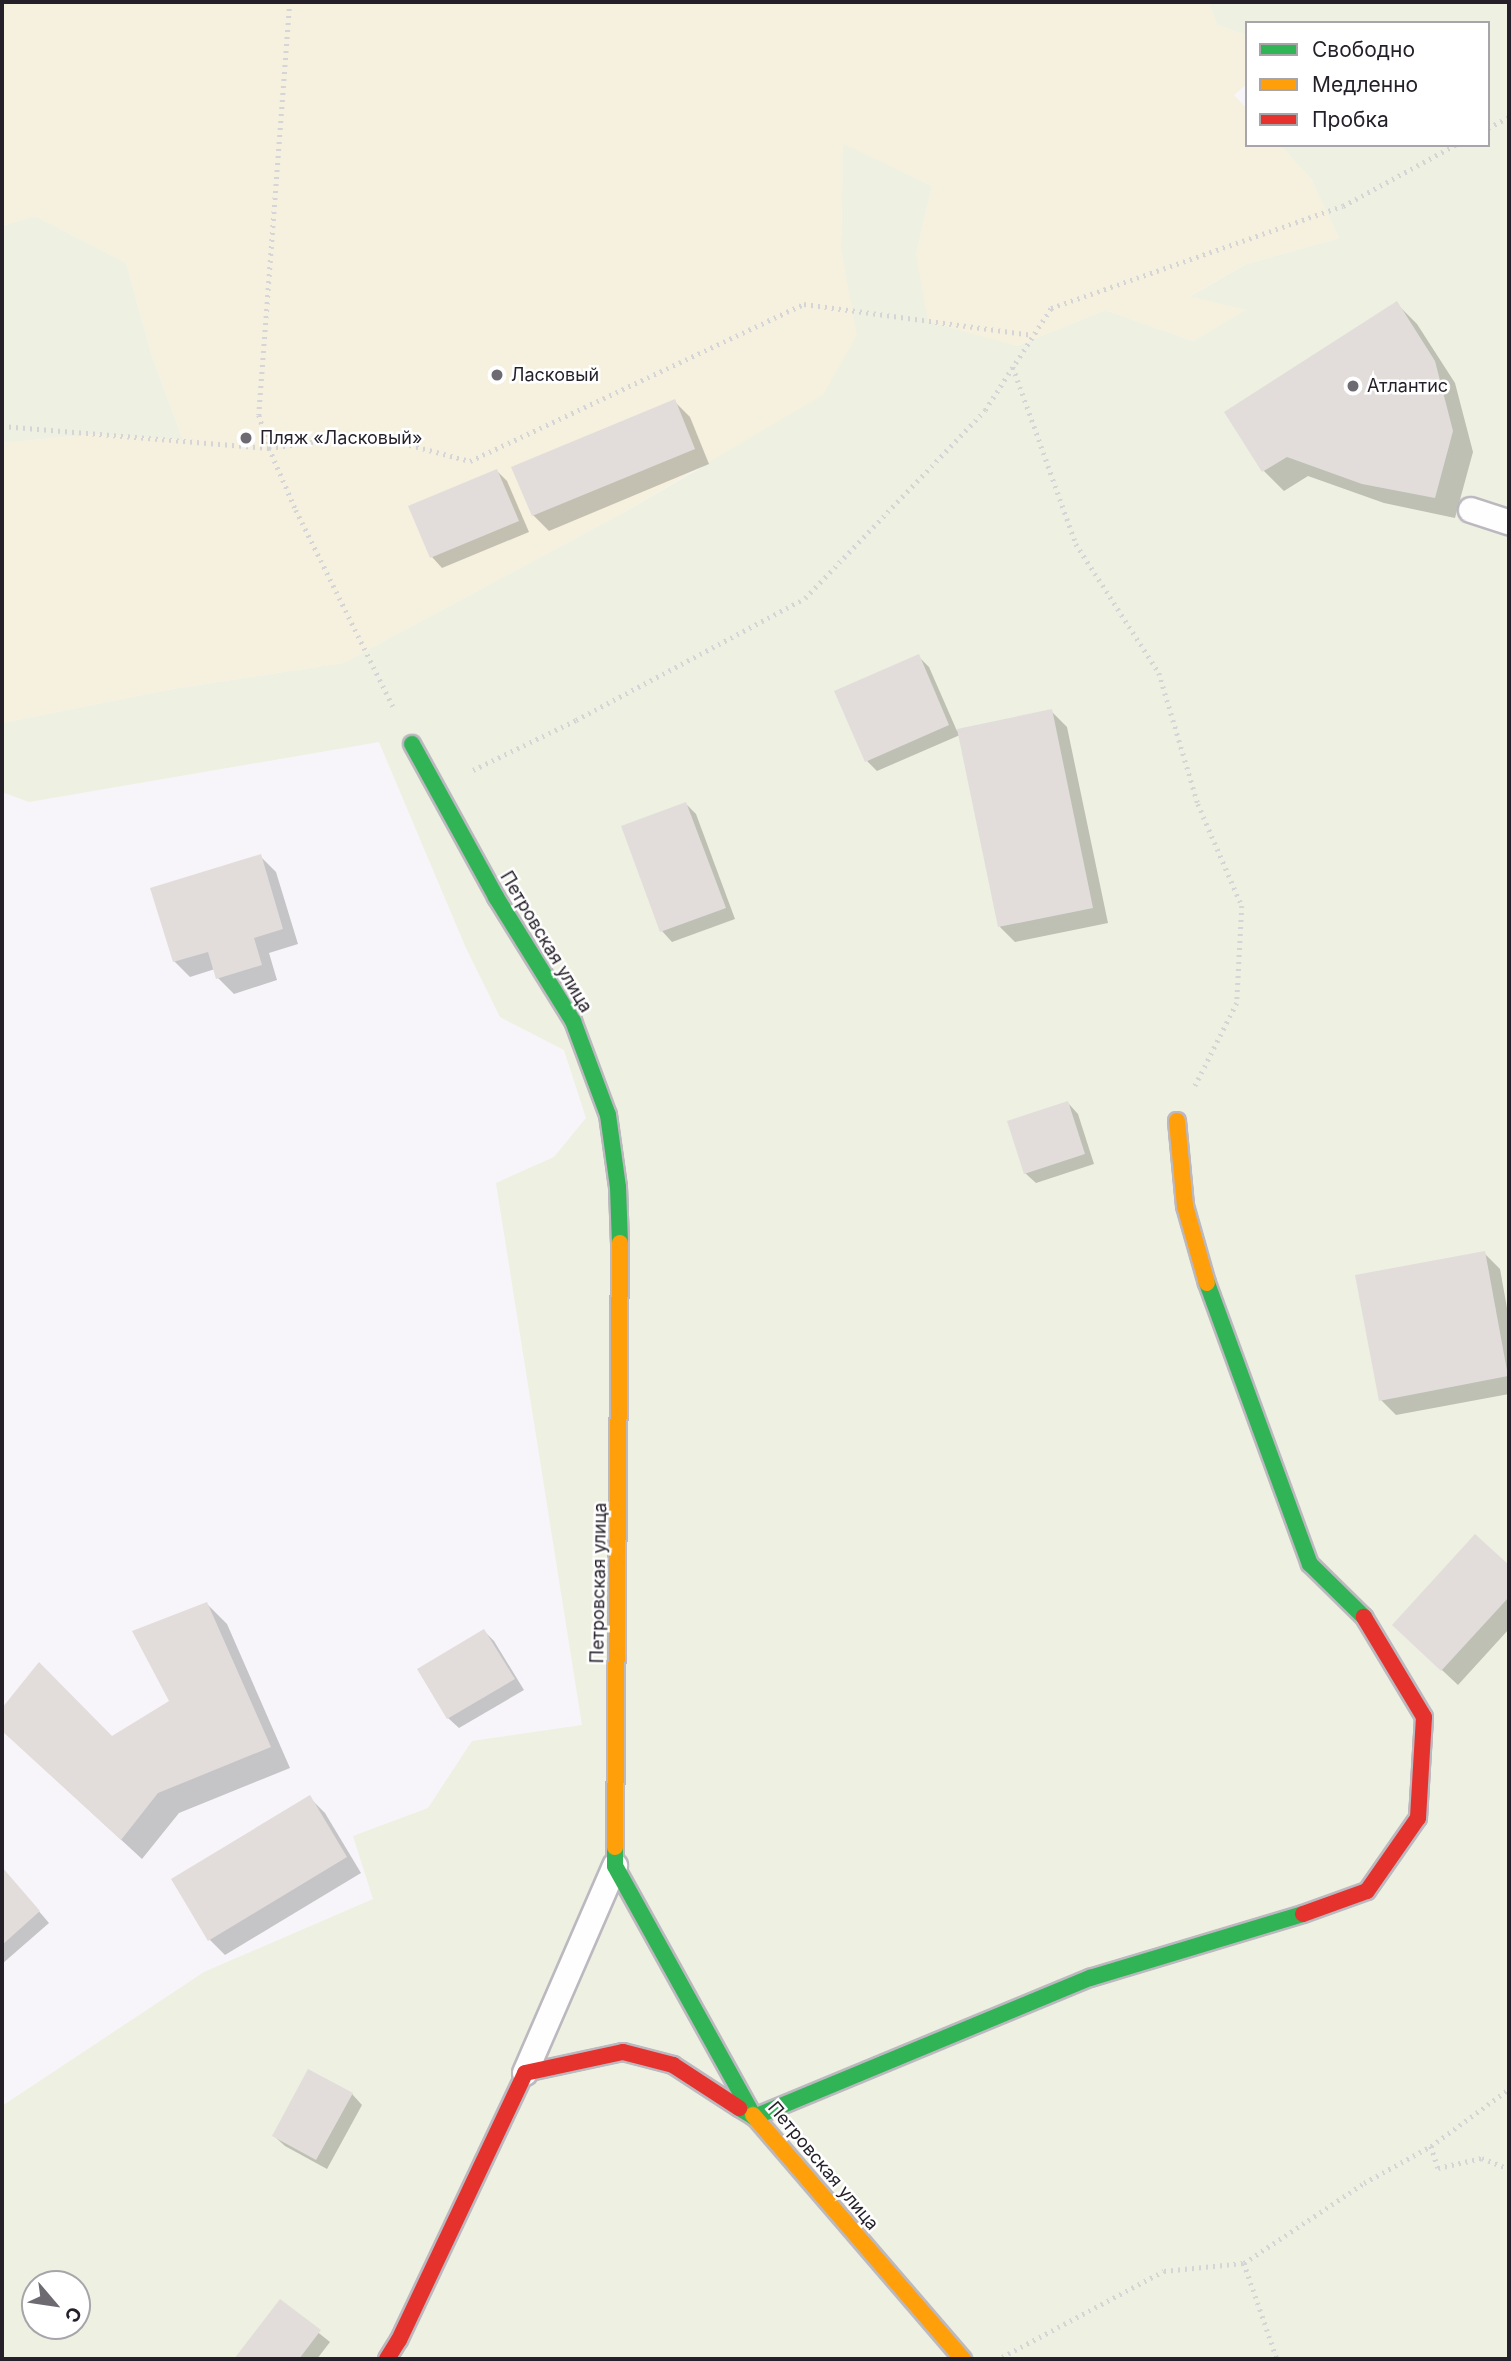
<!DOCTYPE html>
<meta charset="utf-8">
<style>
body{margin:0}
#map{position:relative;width:1511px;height:2361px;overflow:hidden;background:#f7f5f9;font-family:Inter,sans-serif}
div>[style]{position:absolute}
.green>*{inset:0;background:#eef0e1}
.sand>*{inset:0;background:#f6f0de}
.shadow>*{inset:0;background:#0003}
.building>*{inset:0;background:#e2dddb}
.path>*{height:4.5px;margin-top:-2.25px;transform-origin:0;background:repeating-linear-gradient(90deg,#d5d4d6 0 2px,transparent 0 7px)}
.roads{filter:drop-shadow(2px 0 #bcb8bf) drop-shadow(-2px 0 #bcb8bf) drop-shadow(0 2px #bcb8bf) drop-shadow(0 -2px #bcb8bf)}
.lane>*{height:24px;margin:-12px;padding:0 12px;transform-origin:12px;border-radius:12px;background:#fefefe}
.fast>*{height:16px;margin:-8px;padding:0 8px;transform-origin:8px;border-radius:8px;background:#30b455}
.slow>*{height:16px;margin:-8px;padding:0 8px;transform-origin:8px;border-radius:8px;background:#ff9f0a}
.jam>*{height:16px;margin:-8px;padding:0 8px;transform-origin:8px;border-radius:8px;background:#e5322d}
.dots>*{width:19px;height:19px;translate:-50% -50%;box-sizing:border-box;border:4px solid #fff;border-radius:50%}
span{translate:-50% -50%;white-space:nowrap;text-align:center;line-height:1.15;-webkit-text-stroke:5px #fff;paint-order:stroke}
.poi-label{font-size:18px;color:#241f29}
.left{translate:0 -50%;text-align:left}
.street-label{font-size:18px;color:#241f29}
.frame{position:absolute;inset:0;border:4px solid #241f29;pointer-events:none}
.legend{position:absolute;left:1245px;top:21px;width:245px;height:126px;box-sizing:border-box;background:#fff;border:2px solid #a7a5a9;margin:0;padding:9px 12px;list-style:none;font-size:21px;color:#241f29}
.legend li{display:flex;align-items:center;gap:14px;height:35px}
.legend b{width:35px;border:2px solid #a7a5a9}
.north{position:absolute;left:21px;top:2270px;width:70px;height:70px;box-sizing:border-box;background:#fff;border:2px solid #a7a5a9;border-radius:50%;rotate:119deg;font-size:19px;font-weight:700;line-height:28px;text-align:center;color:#241f29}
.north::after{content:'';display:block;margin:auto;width:24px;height:32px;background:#6e6a72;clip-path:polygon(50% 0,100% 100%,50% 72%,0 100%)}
</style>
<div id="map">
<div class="green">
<div style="clip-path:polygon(evenodd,1209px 2px,1509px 2px,1509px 2359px,2px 2359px,2px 2106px,204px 1972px,373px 1899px,353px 1836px,428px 1808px,472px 1741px,582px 1725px,496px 1183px,554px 1157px,586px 1118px,564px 1050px,500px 1017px,466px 948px,379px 742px,29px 802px,2px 792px,2px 723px,172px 689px,343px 663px,619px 515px,697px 470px,856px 335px,841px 249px,843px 143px,932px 186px,916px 255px,1017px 346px,1105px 310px,1193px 341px,1245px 310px,1189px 297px,1246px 264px,1339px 238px,1311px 179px,1280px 145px,1488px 145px,1488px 23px,1247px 23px,1247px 35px,1217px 25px,1209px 2px,35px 2284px,77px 2284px,77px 2326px,35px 2326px,35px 2284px)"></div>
<div style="clip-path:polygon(35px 216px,126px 263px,152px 356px,183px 440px,95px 434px,2px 443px,2px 226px)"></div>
</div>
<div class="sand">
<div style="clip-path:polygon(2px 2px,1209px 2px,1217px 25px,1247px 35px,1247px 84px,1234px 95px,1247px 109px,1247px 145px,1280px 145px,1311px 179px,1339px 238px,1246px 264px,1190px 296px,1246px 310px,1193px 341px,1105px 310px,1017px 346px,928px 322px,916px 255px,932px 186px,843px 144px,841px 249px,857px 335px,823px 395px,619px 515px,343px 663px,172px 689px,2px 723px,2px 443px,95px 434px,183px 440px,152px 356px,126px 263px,35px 216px,2px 226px)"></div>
</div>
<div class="shadow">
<div style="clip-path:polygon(1397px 304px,1417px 324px,1455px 383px,1473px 452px,1455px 518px,1384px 503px,1308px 476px,1284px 491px,1263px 470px)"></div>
<div style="clip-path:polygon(674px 401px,690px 417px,709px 464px,549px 531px,533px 515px)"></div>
<div style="clip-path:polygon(497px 471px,507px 481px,529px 532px,442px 568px,432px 557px,411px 507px)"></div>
<div style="clip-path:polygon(918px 656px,929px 667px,957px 731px,1051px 711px,1067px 727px,1108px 923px,1015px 942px,1000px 927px,960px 735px,877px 771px,867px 761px)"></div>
<div style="clip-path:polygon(686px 804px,696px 814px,735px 919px,672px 942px,662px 931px)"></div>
<div style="clip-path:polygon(260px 856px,276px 872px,298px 944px,269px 953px,277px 980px,234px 994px,218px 978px,215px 969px,190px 977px,174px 961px)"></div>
<div style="clip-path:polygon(1068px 1103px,1078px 1114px,1094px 1164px,1036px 1183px,1025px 1173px)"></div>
<div style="clip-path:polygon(1484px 1253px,1500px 1269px,1509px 1319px,1509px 1394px,1396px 1415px,1381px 1400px)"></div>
<div style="clip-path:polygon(1476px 1536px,1509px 1568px,1509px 1629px,1458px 1685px,1410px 1640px)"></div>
<div style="clip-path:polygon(207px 1604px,227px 1624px,290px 1768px,179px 1813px,142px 1859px,2px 1730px,2px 1711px,39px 1665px,112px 1738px,171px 1702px)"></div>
<div style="clip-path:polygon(484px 1631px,494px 1641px,524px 1690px,459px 1728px,448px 1718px)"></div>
<div style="clip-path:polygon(310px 1798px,325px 1813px,361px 1873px,225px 1955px,209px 1939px)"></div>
<div style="clip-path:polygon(2px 1868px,49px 1923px,2px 1964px)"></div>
<div style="clip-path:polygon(352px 2094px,362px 2105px,327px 2169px,285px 2146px,274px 2136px)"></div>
<div style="clip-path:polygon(280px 2302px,330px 2342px,317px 2359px,236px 2359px)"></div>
</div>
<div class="building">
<div style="clip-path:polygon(1397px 301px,1435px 361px,1453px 431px,1435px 498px,1362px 484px,1287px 457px,1262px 472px,1224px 412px)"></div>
<div style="clip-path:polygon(675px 399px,695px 449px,532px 516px,511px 467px)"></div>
<div style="clip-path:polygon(497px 469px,519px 521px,430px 558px,408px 506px)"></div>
<div style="clip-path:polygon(919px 654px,949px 725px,865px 762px,834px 691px)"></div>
<div style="clip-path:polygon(1052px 709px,1093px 908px,998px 927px,957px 729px)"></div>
<div style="clip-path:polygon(686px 802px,726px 908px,660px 932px,621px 826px)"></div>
<div style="clip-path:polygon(261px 854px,283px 929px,254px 938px,262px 965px,216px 979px,208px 952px,173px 962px,150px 888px)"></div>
<div style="clip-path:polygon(1068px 1101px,1085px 1154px,1024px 1174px,1007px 1121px)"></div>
<div style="clip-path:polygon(1485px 1251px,1508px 1376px,1379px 1401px,1355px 1275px)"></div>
<div style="clip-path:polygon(1475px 1534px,1509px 1565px,1509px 1597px,1441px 1671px,1392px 1625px)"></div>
<div style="clip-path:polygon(207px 1602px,271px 1747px,158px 1793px,121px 1840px,2px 1731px,2px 1708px,39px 1662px,112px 1736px,169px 1701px,132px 1631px)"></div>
<div style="clip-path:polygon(484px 1629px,515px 1679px,447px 1719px,417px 1669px)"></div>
<div style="clip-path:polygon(310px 1795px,347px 1857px,208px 1941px,171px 1879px)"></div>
<div style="clip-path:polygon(2px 1867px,40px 1911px,2px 1945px)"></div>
<div style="clip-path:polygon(308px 2069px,353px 2093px,316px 2160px,272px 2136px)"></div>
<div style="clip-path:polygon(280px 2299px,321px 2330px,299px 2359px,234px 2359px)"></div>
</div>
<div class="path">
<div style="left:290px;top:2px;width:414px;rotate:94.3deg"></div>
<div style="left:259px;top:415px;width:34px;rotate:73deg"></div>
<div style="left:269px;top:448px;width:68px;rotate:66.5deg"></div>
<div style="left:296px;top:510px;width:221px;rotate:63.7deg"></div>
<div style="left:1488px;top:128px;width:24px;rotate:-28deg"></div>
<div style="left:1013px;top:367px;width:188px;rotate:70.4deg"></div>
<div style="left:1076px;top:544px;width:153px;rotate:57.2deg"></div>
<div style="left:1159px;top:673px;width:137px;rotate:73.4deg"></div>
<div style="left:1198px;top:804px;width:111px;rotate:66.7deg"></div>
<div style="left:1242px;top:906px;width:97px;rotate:93deg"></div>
<div style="left:1237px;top:1003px;width:93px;rotate:116.8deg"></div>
<div style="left:2px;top:426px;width:268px;rotate:4.7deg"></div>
<div style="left:269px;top:448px;width:101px;rotate:-8deg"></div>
<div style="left:369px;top:434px;width:105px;rotate:15deg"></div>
<div style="left:470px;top:461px;width:369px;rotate:-25.2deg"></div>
<div style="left:804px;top:304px;width:231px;rotate:7.7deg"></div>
<div style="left:473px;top:770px;width:114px;rotate:-25.9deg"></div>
<div style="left:576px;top:720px;width:259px;rotate:-28deg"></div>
<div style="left:805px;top:598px;width:260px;rotate:-46.2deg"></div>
<div style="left:985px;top:410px;width:121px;rotate:-57.1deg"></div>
<div style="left:1051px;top:308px;width:309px;rotate:-19.3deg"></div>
<div style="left:1343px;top:206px;width:128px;rotate:-28.6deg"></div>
<div style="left:1431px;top:2146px;width:97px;rotate:-36.2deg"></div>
<div style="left:1244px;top:2263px;width:102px;rotate:71deg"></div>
<div style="left:1002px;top:2357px;width:183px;rotate:-28deg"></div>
<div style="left:1164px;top:2271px;width:80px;rotate:-5.7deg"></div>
<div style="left:1244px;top:2263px;width:144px;rotate:-33.7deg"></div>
<div style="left:1364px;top:2183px;width:77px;rotate:-28.9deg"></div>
<div style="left:1431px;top:2146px;width:23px;rotate:72deg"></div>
<div style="left:1438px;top:2168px;width:45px;rotate:-12.8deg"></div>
<div style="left:1482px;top:2158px;width:29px;rotate:22deg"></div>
</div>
<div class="roads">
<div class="lane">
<div style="left:1471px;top:510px;width:40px;rotate:18deg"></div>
<div style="left:525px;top:2073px;width:226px;rotate:-66.5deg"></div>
</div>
<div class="fast">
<div style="left:412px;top:744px;width:175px;rotate:61.2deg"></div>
<div style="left:496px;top:897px;width:146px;rotate:58.2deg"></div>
<div style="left:573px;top:1021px;width:100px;rotate:69.6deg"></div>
<div style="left:608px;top:1115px;width:73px;rotate:82.1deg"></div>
<div style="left:618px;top:1187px;width:56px;rotate:88deg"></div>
<div style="left:1207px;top:1283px;width:299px;rotate:69.9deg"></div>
<div style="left:1310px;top:1564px;width:76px;rotate:44.5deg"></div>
<div style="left:615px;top:1847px;width:19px;rotate:90deg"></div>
<div style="left:615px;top:1866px;width:285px;rotate:61deg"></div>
<div style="left:739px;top:2108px;width:17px;rotate:31deg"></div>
<div style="left:754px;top:2117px;width:364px;rotate:-22.5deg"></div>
<div style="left:1090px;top:1978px;width:222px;rotate:-16.7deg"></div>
</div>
<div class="slow">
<div style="left:1177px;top:1121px;width:85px;rotate:84.6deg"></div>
<div style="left:1185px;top:1206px;width:80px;rotate:74.1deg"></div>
<div style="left:615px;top:1847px;width:604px;rotate:-89.53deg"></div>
<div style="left:753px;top:2115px;width:322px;rotate:49.3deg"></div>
</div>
<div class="jam">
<div style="left:1303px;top:1914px;width:68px;rotate:-19.8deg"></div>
<div style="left:1367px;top:1891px;width:89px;rotate:-55.1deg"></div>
<div style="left:1418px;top:1818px;width:101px;rotate:-86.6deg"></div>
<div style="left:1424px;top:1717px;width:117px;rotate:-121deg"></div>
<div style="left:387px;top:2359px;width:22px;rotate:-58deg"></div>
<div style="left:399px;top:2340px;width:295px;rotate:-64.7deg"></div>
<div style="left:525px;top:2073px;width:100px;rotate:-12.1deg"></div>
<div style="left:623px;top:2052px;width:52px;rotate:14.6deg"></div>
<div style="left:673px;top:2065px;width:79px;rotate:33.1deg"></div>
</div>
</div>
<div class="dots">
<div style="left:497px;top:375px;background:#6e6a72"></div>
<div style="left:1353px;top:386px;background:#6e6a72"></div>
<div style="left:246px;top:438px;background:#6e6a72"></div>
</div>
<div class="poi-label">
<span class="left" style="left:511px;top:375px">Ласковый</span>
<span class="left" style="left:1367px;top:386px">Атлантис</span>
<span class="left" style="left:260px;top:438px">Пляж «Ласковый»</span>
</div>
<div class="street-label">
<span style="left:546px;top:942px;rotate:59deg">Петровская улица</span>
<span style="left:599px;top:1583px;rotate:-89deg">Петровская улица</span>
<span style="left:823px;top:2166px;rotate:50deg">Петровская улица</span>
</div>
<div class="frame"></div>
<ul class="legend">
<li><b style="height:9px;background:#30b455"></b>Свободно</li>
<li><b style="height:9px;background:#ff9f0a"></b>Медленно</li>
<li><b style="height:9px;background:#e5322d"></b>Пробка</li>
</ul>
<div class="north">С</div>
</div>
